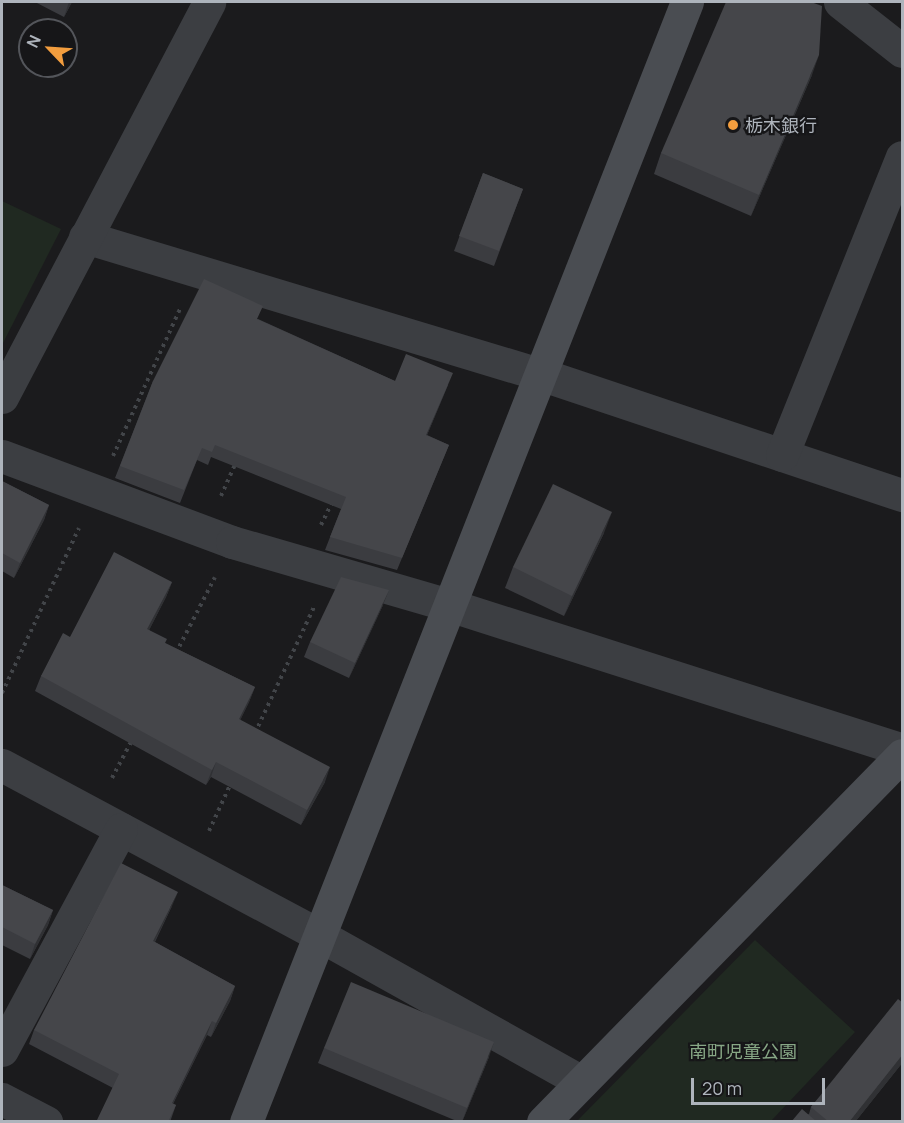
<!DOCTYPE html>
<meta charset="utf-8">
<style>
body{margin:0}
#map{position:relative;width:904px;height:1123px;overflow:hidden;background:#1b1b1d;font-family:Manrope,"Noto Sans JP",sans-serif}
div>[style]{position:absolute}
.green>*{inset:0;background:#202921}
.path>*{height:4px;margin-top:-2px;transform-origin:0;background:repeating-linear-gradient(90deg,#424549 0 3px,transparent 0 7.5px)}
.street>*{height:33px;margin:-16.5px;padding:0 16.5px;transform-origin:16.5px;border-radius:16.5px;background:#3c3e42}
.secondary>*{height:33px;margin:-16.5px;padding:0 16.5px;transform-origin:16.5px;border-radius:16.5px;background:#4a4d52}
.wall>*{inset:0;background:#3b3c40}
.shaded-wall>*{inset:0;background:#303134}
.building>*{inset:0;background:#45464a}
.dots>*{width:16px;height:16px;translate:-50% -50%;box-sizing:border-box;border:3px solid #161618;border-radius:50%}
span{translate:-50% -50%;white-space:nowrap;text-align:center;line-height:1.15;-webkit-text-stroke:4.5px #161618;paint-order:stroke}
.poi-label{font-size:18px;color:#aeb4bc}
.left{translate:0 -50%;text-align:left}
.park-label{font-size:18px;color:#87a785}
.frame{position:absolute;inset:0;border:3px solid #aeb4bc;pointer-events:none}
.north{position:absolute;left:18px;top:18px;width:60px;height:60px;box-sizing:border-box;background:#161618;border:2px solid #53555a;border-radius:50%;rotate:295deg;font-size:16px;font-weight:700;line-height:24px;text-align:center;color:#aeb4bc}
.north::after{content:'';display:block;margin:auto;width:21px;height:27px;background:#f29d3e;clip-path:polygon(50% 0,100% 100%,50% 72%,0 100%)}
.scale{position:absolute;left:691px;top:1078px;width:134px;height:27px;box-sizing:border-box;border:3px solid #aeb4bc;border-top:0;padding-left:8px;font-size:18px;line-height:21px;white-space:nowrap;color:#aeb4bc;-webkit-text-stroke:4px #161618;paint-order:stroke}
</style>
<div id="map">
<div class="green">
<div style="clip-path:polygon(2px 201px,61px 229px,2px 345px)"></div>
<div style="clip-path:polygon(755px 940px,855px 1032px,771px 1121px,577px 1121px)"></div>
</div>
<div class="path">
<div style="left:113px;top:456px;width:164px;rotate:-65.5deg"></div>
<div style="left:221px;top:496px;width:35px;rotate:-66deg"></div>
<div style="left:321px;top:525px;width:25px;rotate:-64deg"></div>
<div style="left:176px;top:653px;width:85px;rotate:-62.8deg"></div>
<div style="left:2px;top:693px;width:182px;rotate:-65deg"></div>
<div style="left:255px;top:733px;width:139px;rotate:-64.9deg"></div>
<div style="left:112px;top:778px;width:43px;rotate:-62.2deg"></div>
<div style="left:209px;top:831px;width:53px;rotate:-65.4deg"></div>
</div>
<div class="street">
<div style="left:840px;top:2px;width:79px;rotate:38.3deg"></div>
<div style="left:85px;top:237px;width:475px;rotate:16.8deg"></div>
<div style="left:540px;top:374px;width:382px;rotate:18.5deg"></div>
<div style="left:2px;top:397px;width:446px;rotate:-62.3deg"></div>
<div style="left:782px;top:455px;width:321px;rotate:-68.1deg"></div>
<div style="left:2px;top:456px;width:246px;rotate:20.5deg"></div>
<div style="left:232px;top:542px;width:226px;rotate:16.2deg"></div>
<div style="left:449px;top:605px;width:476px;rotate:17.7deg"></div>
<div style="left:2px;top:765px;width:360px;rotate:28.2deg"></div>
<div style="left:319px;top:935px;width:301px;rotate:29.2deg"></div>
<div style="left:2px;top:1050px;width:251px;rotate:-61.7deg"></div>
<div style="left:2px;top:1099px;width:50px;rotate:27.6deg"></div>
</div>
<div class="secondary">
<div style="left:246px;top:1122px;width:1204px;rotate:-68.51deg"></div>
<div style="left:543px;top:1122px;width:513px;rotate:-45.63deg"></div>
</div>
<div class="wall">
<div style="clip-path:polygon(35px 2px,72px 2px,64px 17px)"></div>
<div style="clip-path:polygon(812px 75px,751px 216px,654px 174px,661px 153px)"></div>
<div style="clip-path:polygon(483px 173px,523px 189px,494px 266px,454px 251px)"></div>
<div style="clip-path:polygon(258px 319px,395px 381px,448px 385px,427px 435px,449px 445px,397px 570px,325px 550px,341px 509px,211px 457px,208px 465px,197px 460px,180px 503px,115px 478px,153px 381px)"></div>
<div style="clip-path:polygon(2px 481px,49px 505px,44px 520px,14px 578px,2px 571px)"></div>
<div style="clip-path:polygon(604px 533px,564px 616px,505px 588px,513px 567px)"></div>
<div style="clip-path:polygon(172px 582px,166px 597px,149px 630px,165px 643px,255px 687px,249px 702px,240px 720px,325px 782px,301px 825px,211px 777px,206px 785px,35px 691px,41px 676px,70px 637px)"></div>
<div style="clip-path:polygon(383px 605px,349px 678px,304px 657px,310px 642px)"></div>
<div style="clip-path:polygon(2px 885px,53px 910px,48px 925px,30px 959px,2px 945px)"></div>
<div style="clip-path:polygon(172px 906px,155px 942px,235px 986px,230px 1001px,211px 1037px,207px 1035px,173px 1104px,176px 1105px,170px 1122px,97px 1122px,113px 1088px,29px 1044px,34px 1030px)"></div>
<div style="clip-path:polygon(903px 1003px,903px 1062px,855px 1122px,791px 1122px,809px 1114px,811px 1107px)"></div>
<div style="clip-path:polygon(324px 1048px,489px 1057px,462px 1122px,459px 1122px,318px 1063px)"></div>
</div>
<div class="shaded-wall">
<div style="clip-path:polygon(69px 2px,72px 2px,64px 17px)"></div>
<div style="clip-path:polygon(819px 55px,812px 75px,751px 216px,759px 195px)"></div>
<div style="clip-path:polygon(453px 373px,448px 385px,422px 447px,426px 435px)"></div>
<div style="clip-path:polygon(49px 505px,44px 520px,14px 578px,20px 563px)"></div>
<div style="clip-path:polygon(612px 512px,604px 533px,564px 616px,572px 596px)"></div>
<div style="clip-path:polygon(172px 582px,166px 597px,142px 644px,147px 629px)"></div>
<div style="clip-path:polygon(389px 590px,383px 605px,349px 678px,355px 663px)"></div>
<div style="clip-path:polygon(255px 687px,249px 702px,233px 735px,239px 719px)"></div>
<div style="clip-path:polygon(216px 762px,211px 777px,206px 785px,212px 770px)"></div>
<div style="clip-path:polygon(330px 767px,325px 782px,301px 825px,307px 810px)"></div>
<div style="clip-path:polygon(178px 892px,172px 906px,148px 955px,153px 941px)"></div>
<div style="clip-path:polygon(53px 910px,48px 925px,30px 959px,35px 944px)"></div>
<div style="clip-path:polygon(235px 986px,230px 1001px,211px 1037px,216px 1023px)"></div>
<div style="clip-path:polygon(212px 1021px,207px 1035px,166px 1117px,172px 1103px)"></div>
<div style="clip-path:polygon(494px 1042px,489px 1057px,462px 1122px,467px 1108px)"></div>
<div style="clip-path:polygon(903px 1054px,903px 1062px,855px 1122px,849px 1122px)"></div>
</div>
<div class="building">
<div style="clip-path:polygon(726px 2px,811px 2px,822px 6px,819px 55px,759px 195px,661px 153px)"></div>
<div style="clip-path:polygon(483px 173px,523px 189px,499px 251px,459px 236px)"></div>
<div style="clip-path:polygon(204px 279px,263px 306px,257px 319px,395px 381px,406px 354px,453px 373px,426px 435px,449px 445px,402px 558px,330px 537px,346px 497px,215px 445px,212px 452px,202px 448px,184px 490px,120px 466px,153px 381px)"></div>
<div style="clip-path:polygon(2px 481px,49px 505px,20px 563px,2px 553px)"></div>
<div style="clip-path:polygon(553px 484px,612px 512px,572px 596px,513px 567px)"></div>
<div style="clip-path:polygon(114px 552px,172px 582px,147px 629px,167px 639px,165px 643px,255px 687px,239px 719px,330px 767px,307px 810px,216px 762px,212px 770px,41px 676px,63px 633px,70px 637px)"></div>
<div style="clip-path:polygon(341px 577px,389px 590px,355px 663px,310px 642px)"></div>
<div style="clip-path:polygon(121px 863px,178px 892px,153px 941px,235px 986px,216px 1023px,212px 1021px,172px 1103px,176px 1105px,168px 1122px,100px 1122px,97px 1120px,119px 1074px,34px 1030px)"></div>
<div style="clip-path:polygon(2px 885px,53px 910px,35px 944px,2px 927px)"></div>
<div style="clip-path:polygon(351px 982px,494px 1042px,467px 1108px,324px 1048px)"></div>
<div style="clip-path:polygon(898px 999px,903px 1003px,903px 1054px,849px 1122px,829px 1122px,811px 1107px)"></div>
<div style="clip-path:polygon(802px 1109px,817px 1122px,791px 1122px)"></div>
</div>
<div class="dots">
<div style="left:733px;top:125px;background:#f29d3e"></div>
</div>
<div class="poi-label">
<span class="left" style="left:745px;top:125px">栃木銀行</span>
</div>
<div class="park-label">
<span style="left:743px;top:1051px">南町児童公園</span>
</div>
<div class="frame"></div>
<div class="north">N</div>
<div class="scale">20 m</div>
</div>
